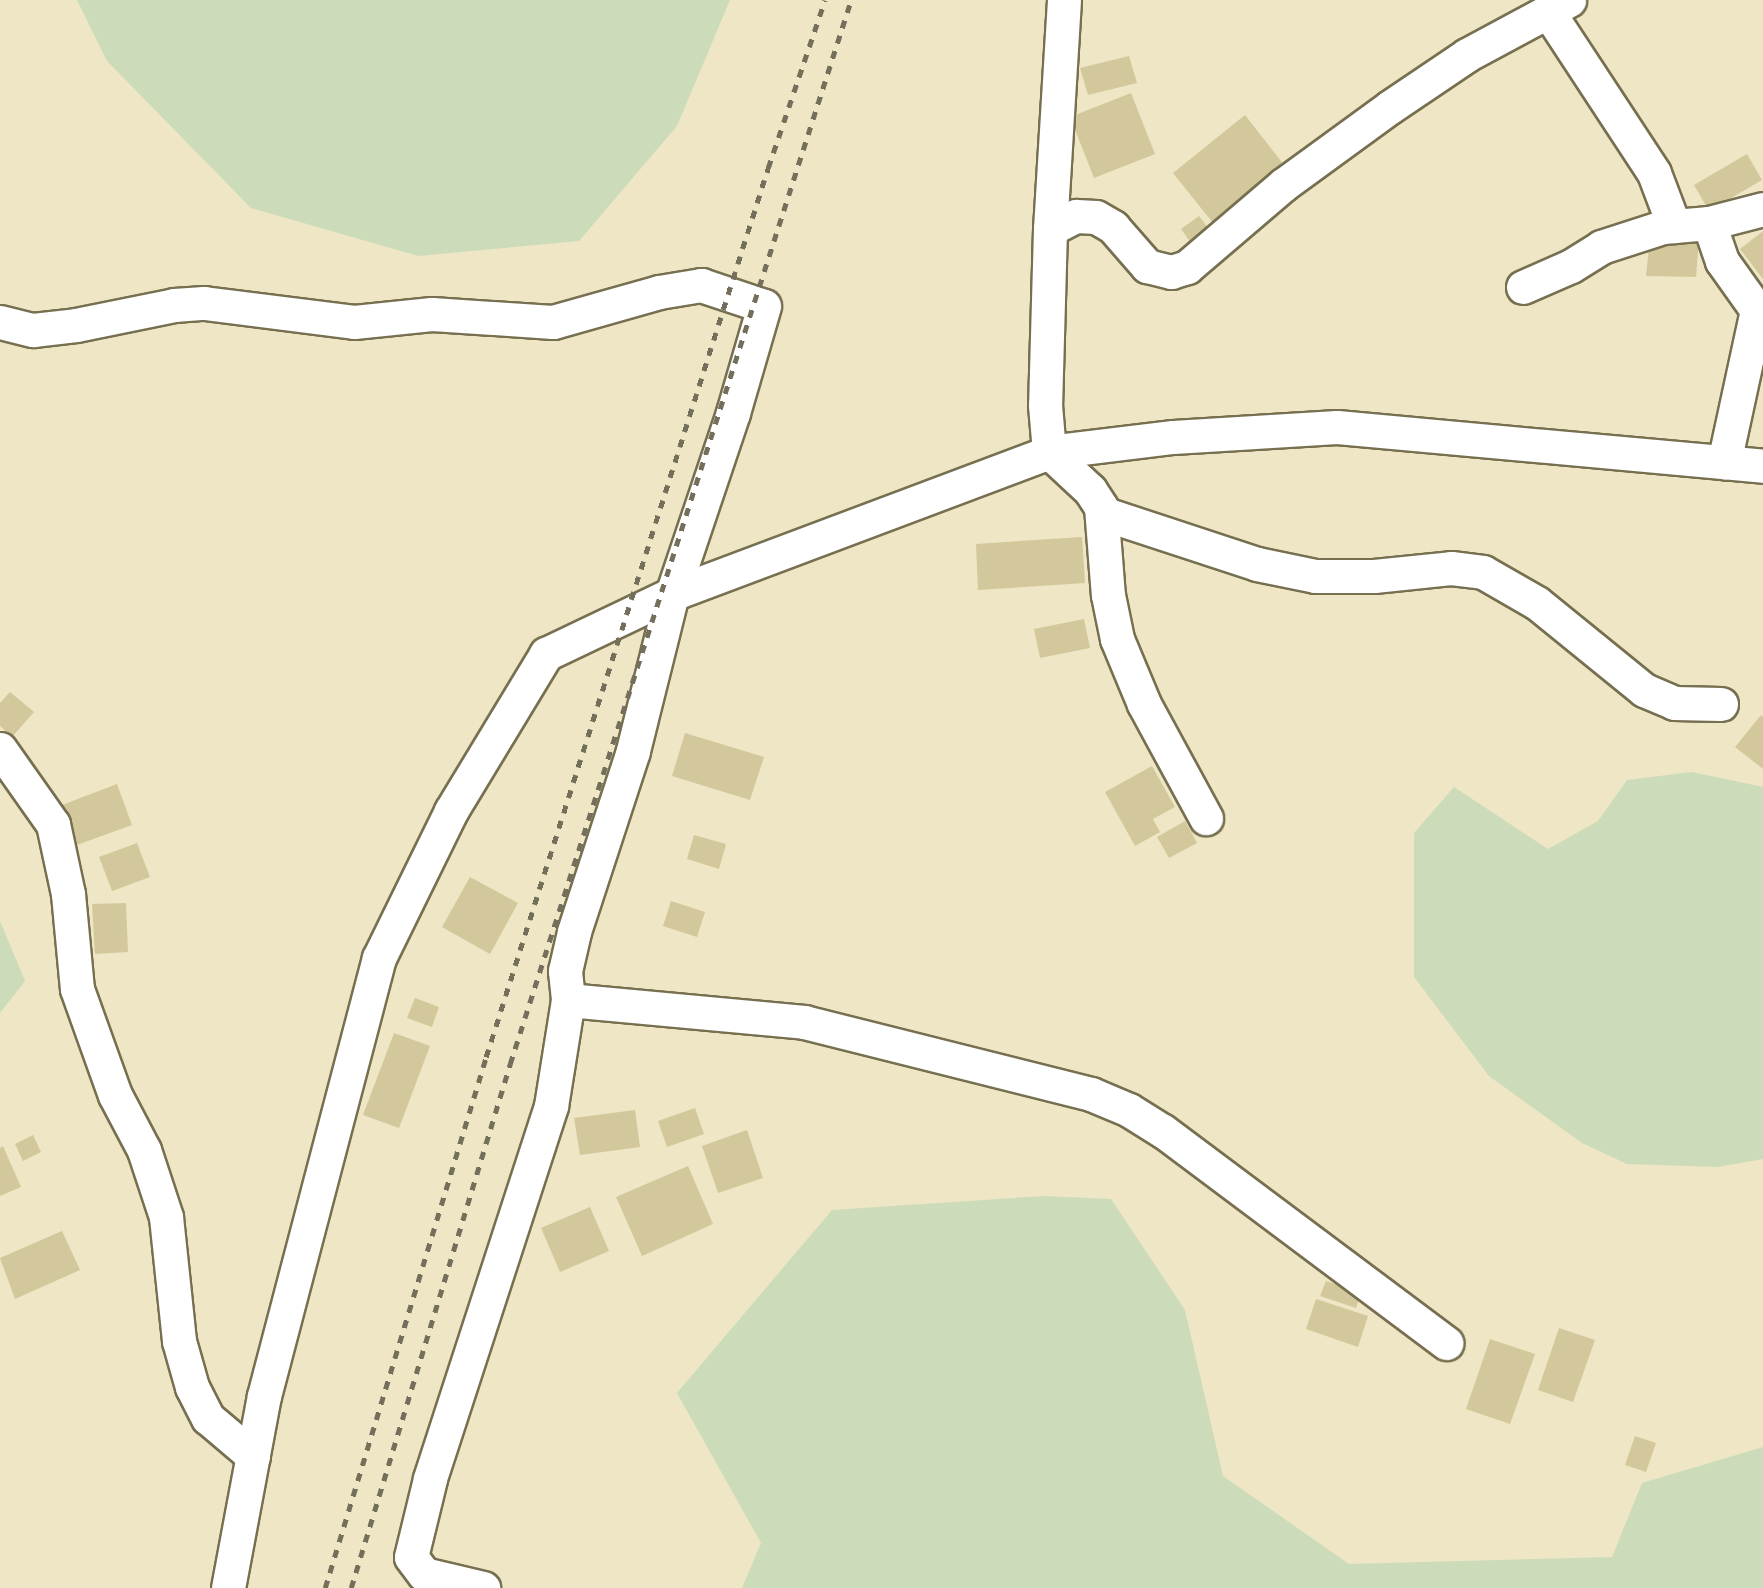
<!DOCTYPE html>
<style>
body{margin:0}
#map{position:relative;width:1763px;height:1588px;overflow:hidden;background:#eee6c4;font-family:"DM Sans",sans-serif}
div>[style]{position:absolute}
.green>*{inset:0;background:#ccdcba}
.building>*{inset:0;background:#d3c89b}
.roads{filter:drop-shadow(2px 0 #766f50) drop-shadow(-2px 0 #766f50) drop-shadow(0 2px #766f50) drop-shadow(0 -2px #766f50)}
.street>*{height:33px;margin:-16.5px;padding:0 16.5px;transform-origin:16.5px;border-radius:16.5px;background:#fff}
.rail>*{height:4.5px;margin-top:-2.25px;transform-origin:0;background:repeating-linear-gradient(90deg,#746f5b 0 8px,transparent 0 16px)}
span{translate:-50% -50%;white-space:nowrap;text-align:center;line-height:1.15;-webkit-text-stroke:4.5px #eee6c4;paint-order:stroke}
</style>
<div id="map">
<div class="green">
<div style="clip-path:polygon(77px 0,730px 0,677px 126px,579px 241px,418px 256px,251px 208px,107px 61px)"></div>
<div style="clip-path:polygon(1692px 772px,1763px 787px,1763px 1159px,1718px 1167px,1627px 1164px,1582px 1143px,1489px 1076px,1414px 977px,1414px 833px,1454px 787px,1548px 849px,1598px 821px,1627px 780px)"></div>
<div style="clip-path:polygon(0 921px,25px 981px,0 1013px)"></div>
<div style="clip-path:polygon(1044px 1196px,1111px 1199px,1185px 1310px,1223px 1476px,1349px 1564px,1612px 1557px,1642px 1483px,1763px 1447px,1763px 1588px,742px 1588px,761px 1543px,677px 1393px,832px 1210px)"></div>
</div>
<div class="building">
<div style="clip-path:polygon(1129px 56px,1137px 83px,1088px 95px,1080px 68px)"></div>
<div style="clip-path:polygon(1131px 93px,1155px 154px,1094px 178px,1070px 117px)"></div>
<div style="clip-path:polygon(1245px 115px,1284px 165px,1213px 223px,1173px 173px)"></div>
<div style="clip-path:polygon(1747px 154px,1762px 180px,1709px 211px,1694px 185px)"></div>
<div style="clip-path:polygon(1199px 216px,1209px 229px,1191px 243px,1181px 229px)"></div>
<div style="clip-path:polygon(1763px 231px,1763px 279px,1740px 249px)"></div>
<div style="clip-path:polygon(1650px 237px,1699px 239px,1696px 277px,1646px 276px)"></div>
<div style="clip-path:polygon(1082px 537px,1085px 583px,978px 590px,976px 544px)"></div>
<div style="clip-path:polygon(1084px 619px,1090px 648px,1040px 658px,1034px 629px)"></div>
<div style="clip-path:polygon(10px 692px,34px 712px,12px 737px,0 726px,0 703px)"></div>
<div style="clip-path:polygon(1761px 715px,1763px 717px,1763px 769px,1735px 747px)"></div>
<div style="clip-path:polygon(685px 733px,764px 757px,750px 800px,672px 776px)"></div>
<div style="clip-path:polygon(1152px 766px,1175px 807px,1153px 819px,1160px 832px,1135px 846px,1105px 792px)"></div>
<div style="clip-path:polygon(117px 784px,132px 825px,77px 845px,62px 805px)"></div>
<div style="clip-path:polygon(1185px 821px,1197px 843px,1169px 858px,1157px 837px)"></div>
<div style="clip-path:polygon(694px 835px,726px 844px,719px 869px,687px 859px)"></div>
<div style="clip-path:polygon(137px 843px,150px 877px,112px 891px,99px 857px)"></div>
<div style="clip-path:polygon(470px 877px,518px 903px,490px 954px,442px 927px)"></div>
<div style="clip-path:polygon(671px 901px,705px 912px,697px 937px,663px 926px)"></div>
<div style="clip-path:polygon(126px 903px,128px 952px,95px 954px,92px 904px)"></div>
<div style="clip-path:polygon(415px 998px,439px 1007px,432px 1027px,407px 1018px)"></div>
<div style="clip-path:polygon(394px 1033px,430px 1046px,399px 1128px,363px 1115px)"></div>
<div style="clip-path:polygon(695px 1108px,704px 1134px,667px 1147px,658px 1121px)"></div>
<div style="clip-path:polygon(635px 1110px,640px 1147px,580px 1155px,574px 1118px)"></div>
<div style="clip-path:polygon(747px 1130px,763px 1178px,718px 1193px,702px 1146px)"></div>
<div style="clip-path:polygon(33px 1135px,41px 1152px,23px 1161px,15px 1144px)"></div>
<div style="clip-path:polygon(3px 1146px,21px 1187px,0 1196px,0 1148px)"></div>
<div style="clip-path:polygon(688px 1166px,713px 1224px,642px 1256px,616px 1197px)"></div>
<div style="clip-path:polygon(590px 1207px,609px 1251px,560px 1272px,541px 1228px)"></div>
<div style="clip-path:polygon(62px 1231px,80px 1270px,15px 1299px,0 1258px)"></div>
<div style="clip-path:polygon(1326px 1281px,1361px 1293px,1356px 1308px,1320px 1296px)"></div>
<div style="clip-path:polygon(1316px 1299px,1368px 1316px,1358px 1347px,1306px 1329px)"></div>
<div style="clip-path:polygon(1559px 1328px,1595px 1340px,1573px 1402px,1538px 1390px)"></div>
<div style="clip-path:polygon(1490px 1339px,1535px 1354px,1510px 1424px,1466px 1409px)"></div>
<div style="clip-path:polygon(1635px 1436px,1656px 1443px,1646px 1472px,1625px 1465px)"></div>
</div>
<div class="roads">
<div class="street">
<div style="left:1064px;top:0;width:229px;rotate:93.5deg"></div>
<div style="left:1050px;top:229px;width:176px;rotate:91.6deg"></div>
<div style="left:1045px;top:405px;width:47px;rotate:85.1deg"></div>
<div style="left:1049px;top:452px;width:56px;rotate:42.8deg"></div>
<div style="left:1090px;top:490px;width:20px;rotate:57deg"></div>
<div style="left:1101px;top:507px;width:88px;rotate:85.5deg"></div>
<div style="left:1108px;top:595px;width:45px;rotate:78.4deg"></div>
<div style="left:1117px;top:639px;width:70px;rotate:67.4deg"></div>
<div style="left:1144px;top:704px;width:130px;rotate:61.5deg"></div>
<div style="left:1549px;top:13px;width:191px;rotate:56.7deg"></div>
<div style="left:1654px;top:173px;width:57px;rotate:69.3deg"></div>
<div style="left:1709px;top:223px;width:40px;rotate:71.1deg"></div>
<div style="left:1722px;top:261px;width:60px;rotate:54.5deg"></div>
<div style="left:1757px;top:310px;width:156px;rotate:102.2deg"></div>
<div style="left:1050px;top:229px;width:29px;rotate:-27deg"></div>
<div style="left:1076px;top:216px;width:20px;rotate:3deg"></div>
<div style="left:1096px;top:217px;width:20px;rotate:30deg"></div>
<div style="left:1113px;top:227px;width:52px;rotate:48.9deg"></div>
<div style="left:1147px;top:266px;width:25px;rotate:14deg"></div>
<div style="left:1171px;top:272px;width:17px;rotate:-17deg"></div>
<div style="left:1187px;top:267px;width:126px;rotate:-40.5deg"></div>
<div style="left:1283px;top:185px;width:132px;rotate:-36.1deg"></div>
<div style="left:1390px;top:107px;width:93px;rotate:-34deg"></div>
<div style="left:1467px;top:55px;width:116px;rotate:-28.3deg"></div>
<div style="left:1523px;top:287px;width:52px;rotate:-23.6deg"></div>
<div style="left:1571px;top:266px;width:36px;rotate:-32deg"></div>
<div style="left:1601px;top:247px;width:65px;rotate:-17.9deg"></div>
<div style="left:1663px;top:227px;width:46px;rotate:-5deg"></div>
<div style="left:1709px;top:223px;width:56px;rotate:-14.5deg"></div>
<div style="left:0;top:322px;width:34px;rotate:14deg"></div>
<div style="left:33px;top:330px;width:43px;rotate:-6.6deg"></div>
<div style="left:76px;top:325px;width:100px;rotate:-11.5deg"></div>
<div style="left:174px;top:305px;width:30px;rotate:-4deg"></div>
<div style="left:204px;top:303px;width:151px;rotate:7.2deg"></div>
<div style="left:354px;top:322px;width:78px;rotate:-5.9deg"></div>
<div style="left:432px;top:314px;width:121px;rotate:3.8deg"></div>
<div style="left:553px;top:322px;width:110px;rotate:-15.8deg"></div>
<div style="left:659px;top:292px;width:43px;rotate:-9.5deg"></div>
<div style="left:701px;top:285px;width:66px;rotate:18.4deg"></div>
<div style="left:764px;top:306px;width:111px;rotate:106.2deg"></div>
<div style="left:733px;top:413px;width:191px;rotate:108.6deg"></div>
<div style="left:672px;top:594px;width:162px;rotate:104deg"></div>
<div style="left:633px;top:751px;width:190px;rotate:108.1deg"></div>
<div style="left:574px;top:932px;width:40px;rotate:103deg"></div>
<div style="left:565px;top:971px;width:29px;rotate:84deg"></div>
<div style="left:568px;top:1000px;width:107px;rotate:99.1deg"></div>
<div style="left:551px;top:1106px;width:392px;rotate:108deg"></div>
<div style="left:430px;top:1479px;width:80px;rotate:103.7deg"></div>
<div style="left:411px;top:1557px;width:21px;rotate:53deg"></div>
<div style="left:424px;top:1574px;width:61px;rotate:13.3deg"></div>
<div style="left:1102px;top:513px;width:163px;rotate:18.2deg"></div>
<div style="left:1257px;top:564px;width:59px;rotate:11.7deg"></div>
<div style="left:1315px;top:576px;width:59px"></div>
<div style="left:1374px;top:576px;width:77px;rotate:-5.9deg"></div>
<div style="left:1451px;top:568px;width:32px;rotate:7deg"></div>
<div style="left:1483px;top:572px;width:62px;rotate:29.9deg"></div>
<div style="left:1537px;top:603px;width:138px;rotate:39.1deg"></div>
<div style="left:1644px;top:690px;width:33px;rotate:23deg"></div>
<div style="left:1674px;top:703px;width:47px;rotate:1.2deg"></div>
<div style="left:0;top:749px;width:92px;rotate:54.8deg"></div>
<div style="left:53px;top:824px;width:72px;rotate:77.9deg"></div>
<div style="left:68px;top:894px;width:95px;rotate:84.6deg"></div>
<div style="left:77px;top:989px;width:113px;rotate:70.3deg"></div>
<div style="left:115px;top:1095px;width:62px;rotate:62.2deg"></div>
<div style="left:144px;top:1150px;width:71px;rotate:71.8deg"></div>
<div style="left:166px;top:1217px;width:125px;rotate:84deg"></div>
<div style="left:179px;top:1341px;width:48px;rotate:74.2deg"></div>
<div style="left:192px;top:1387px;width:35px;rotate:63deg"></div>
<div style="left:208px;top:1418px;width:59px;rotate:40.2deg"></div>
<div style="left:568px;top:1000px;width:237px;rotate:5.3deg"></div>
<div style="left:804px;top:1022px;width:296px;rotate:14.1deg"></div>
<div style="left:1091px;top:1094px;width:41px;rotate:22.8deg"></div>
<div style="left:1129px;top:1110px;width:40px;rotate:32deg"></div>
<div style="left:1163px;top:1131px;width:354px;rotate:36.8deg"></div>
<div style="left:228px;top:1588px;width:195px;rotate:-79.4deg"></div>
<div style="left:264px;top:1396px;width:453px;rotate:-75.3deg"></div>
<div style="left:379px;top:958px;width:164px;rotate:-63.9deg"></div>
<div style="left:451px;top:811px;width:184px;rotate:-58.8deg"></div>
<div style="left:546px;top:654px;width:140px;rotate:-25.5deg"></div>
<div style="left:672px;top:594px;width:403px;rotate:-20.6deg"></div>
<div style="left:1049px;top:452px;width:125px;rotate:-6.9deg"></div>
<div style="left:1173px;top:437px;width:164px;rotate:-3.5deg"></div>
<div style="left:1337px;top:427px;width:428px;rotate:5.2deg"></div>
</div>
</div>
<div class="rail">
<div style="left:325px;top:1588px;width:555px;rotate:-73.13deg"></div>
<div style="left:486px;top:1057px;width:933px;rotate:-72.4deg"></div>
<div style="left:768px;top:168px;width:177px;rotate:-71.3deg"></div>
<div style="left:351px;top:1588px;width:548px;rotate:-73.12deg"></div>
<div style="left:510px;top:1064px;width:1117px;rotate:-72.23deg"></div>
</div>
</div>
